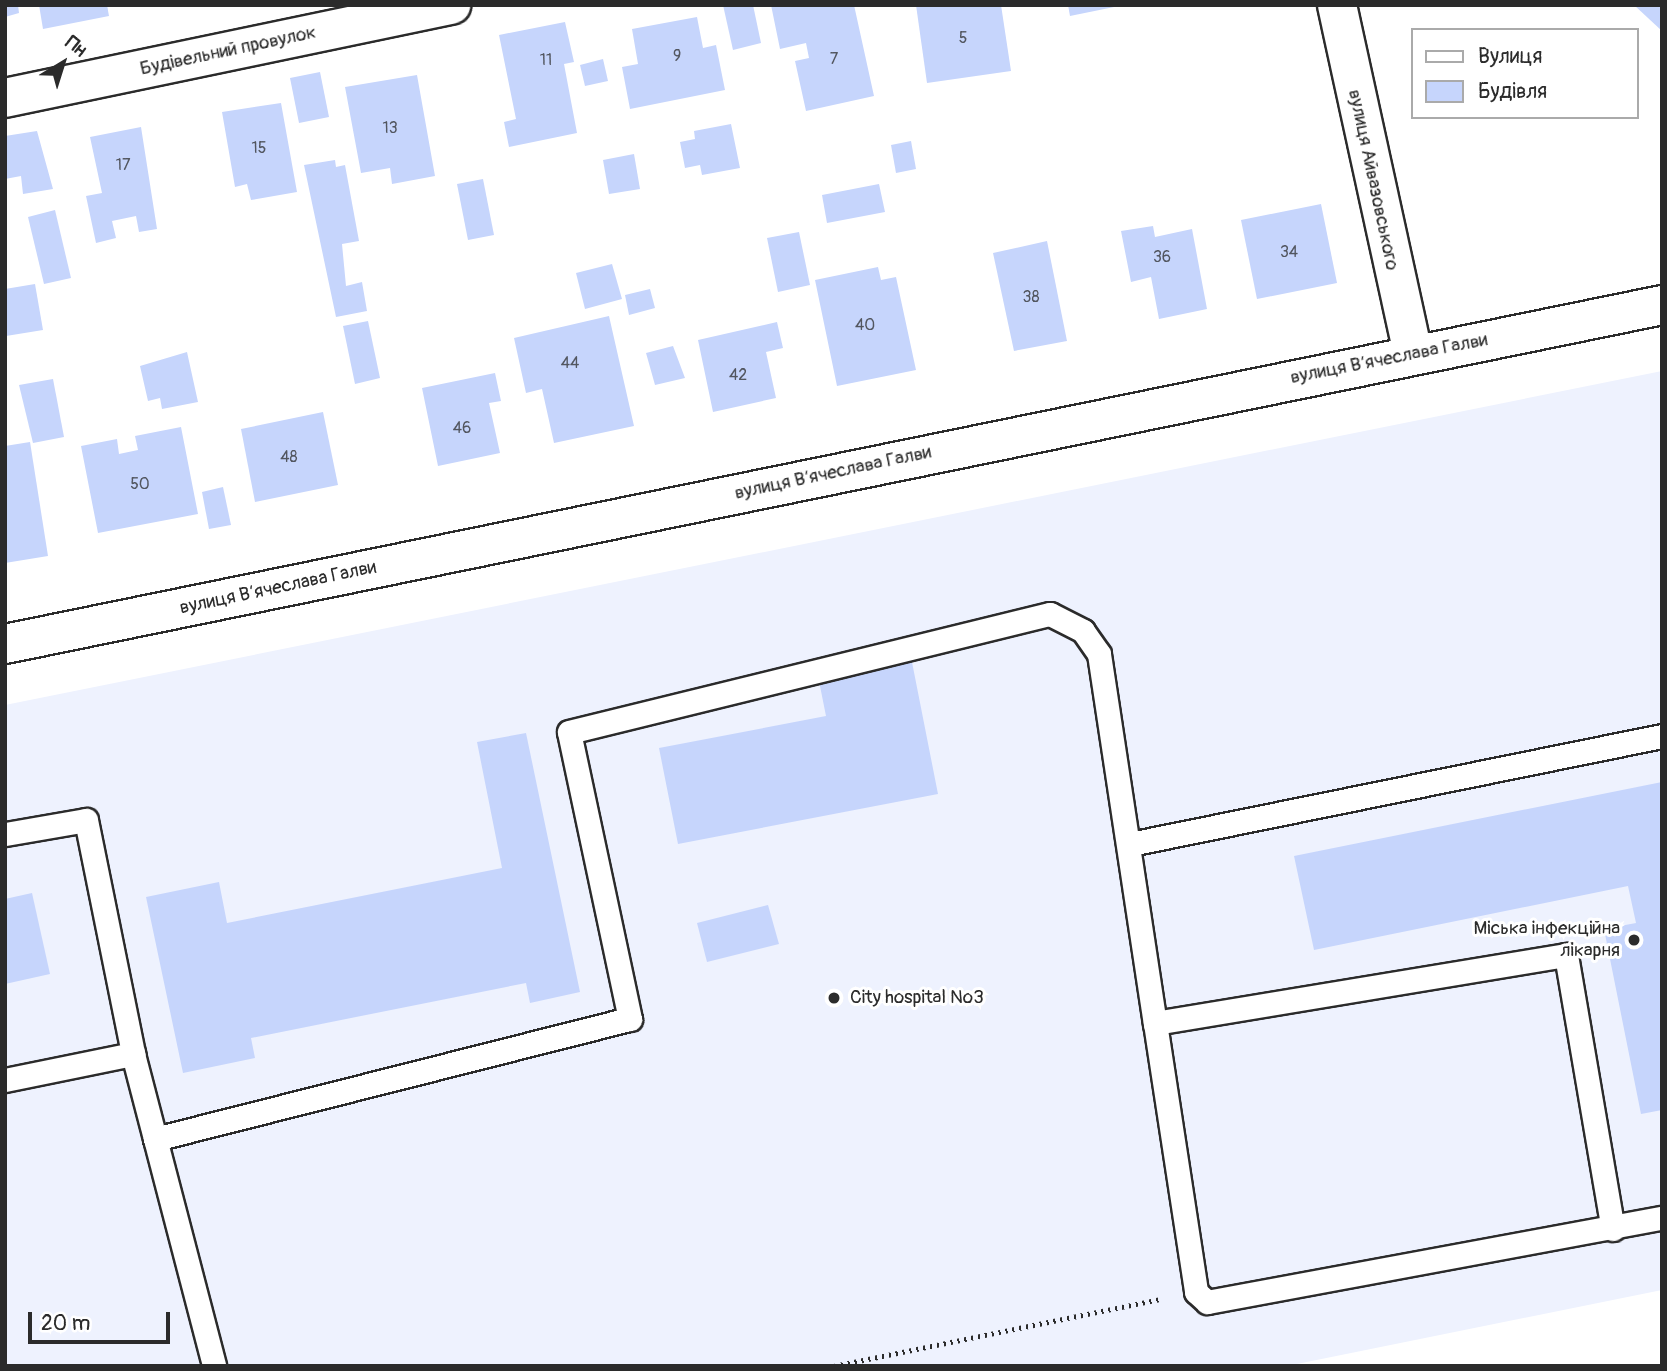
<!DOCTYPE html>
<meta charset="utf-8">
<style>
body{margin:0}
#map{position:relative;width:1667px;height:1371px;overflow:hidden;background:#fff;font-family:Pangolin,sans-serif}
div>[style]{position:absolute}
.built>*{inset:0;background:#eef2fe}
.building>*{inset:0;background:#c6d5fc}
.path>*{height:4.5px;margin-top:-2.25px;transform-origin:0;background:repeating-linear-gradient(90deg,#2b2b2b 0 2px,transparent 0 7px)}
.roads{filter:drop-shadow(2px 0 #2b2b2b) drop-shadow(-2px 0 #2b2b2b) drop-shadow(0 2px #2b2b2b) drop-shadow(0 -2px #2b2b2b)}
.lane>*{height:23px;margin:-11.5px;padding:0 11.5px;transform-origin:11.5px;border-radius:11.5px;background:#fff}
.street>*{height:38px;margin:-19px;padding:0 19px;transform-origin:19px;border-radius:19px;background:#fff}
.dots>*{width:19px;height:19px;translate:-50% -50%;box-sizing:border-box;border:4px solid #fff;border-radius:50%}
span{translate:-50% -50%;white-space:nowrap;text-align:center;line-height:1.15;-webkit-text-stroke:6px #fff;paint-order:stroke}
.number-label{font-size:16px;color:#52565f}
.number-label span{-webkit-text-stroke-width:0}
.street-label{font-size:19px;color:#2b2b2b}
.poi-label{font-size:19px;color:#2b2b2b}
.right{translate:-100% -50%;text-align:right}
.left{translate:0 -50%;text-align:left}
.frame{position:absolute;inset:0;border:7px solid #2b2b2b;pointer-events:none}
.legend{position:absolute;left:1411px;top:28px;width:228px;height:91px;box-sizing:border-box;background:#fff;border:2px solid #aaa;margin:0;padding:9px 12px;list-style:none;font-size:21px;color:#2b2b2b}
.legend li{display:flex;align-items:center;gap:14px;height:35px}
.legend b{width:35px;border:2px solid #aaa}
.north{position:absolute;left:28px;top:28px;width:70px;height:70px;-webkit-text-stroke:5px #fff;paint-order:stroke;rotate:38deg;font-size:19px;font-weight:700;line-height:28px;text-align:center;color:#2b2b2b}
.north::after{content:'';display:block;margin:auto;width:24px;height:32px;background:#2b2b2b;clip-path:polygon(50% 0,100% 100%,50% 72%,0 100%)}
.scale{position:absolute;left:28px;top:1312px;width:142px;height:32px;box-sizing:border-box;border:4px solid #2b2b2b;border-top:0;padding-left:9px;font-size:21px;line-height:24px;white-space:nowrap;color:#2b2b2b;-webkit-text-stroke:5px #fff;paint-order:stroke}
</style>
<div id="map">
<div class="built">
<div style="clip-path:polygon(1662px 371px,1662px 1290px,1287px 1366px,5px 1366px,5px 705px)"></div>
</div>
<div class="building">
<div style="clip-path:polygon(5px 5px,18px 5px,19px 13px,5px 17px)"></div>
<div style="clip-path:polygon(39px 5px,107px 5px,109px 16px,43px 29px)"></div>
<div style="clip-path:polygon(723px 5px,753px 5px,761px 43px,733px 50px)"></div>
<div style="clip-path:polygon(771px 5px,854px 5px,874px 96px,806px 111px,795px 61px,809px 58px,806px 43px,780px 49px)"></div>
<div style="clip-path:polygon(916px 5px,1001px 5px,1011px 71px,927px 83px)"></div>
<div style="clip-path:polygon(1068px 5px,1118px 5px,1119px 6px,1070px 16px)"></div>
<div style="clip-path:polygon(1634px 5px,1662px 5px,1662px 31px)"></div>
<div style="clip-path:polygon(697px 17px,703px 48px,716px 45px,725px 90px,630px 109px,622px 67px,638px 64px,632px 29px)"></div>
<div style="clip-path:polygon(565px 22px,574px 62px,564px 64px,577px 133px,509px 147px,504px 122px,516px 119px,499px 35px)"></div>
<div style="clip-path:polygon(603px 59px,608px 81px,585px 86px,580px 65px)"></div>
<div style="clip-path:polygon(320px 72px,329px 117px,299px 123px,290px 78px)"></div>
<div style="clip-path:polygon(417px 75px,435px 176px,392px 184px,390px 168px,361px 173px,345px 87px)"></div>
<div style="clip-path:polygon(281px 103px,297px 192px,251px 200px,247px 184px,235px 187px,222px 112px)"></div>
<div style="clip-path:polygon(731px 124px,740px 168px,702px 175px,700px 165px,685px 168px,680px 142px,695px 139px,694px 131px)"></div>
<div style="clip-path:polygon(141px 127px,157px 229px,139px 232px,136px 216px,112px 221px,116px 238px,96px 243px,86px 196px,102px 193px,90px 137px)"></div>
<div style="clip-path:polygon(37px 131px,53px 189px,23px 194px,21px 176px,5px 179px,5px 136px)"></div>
<div style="clip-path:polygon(911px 141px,916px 169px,896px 173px,891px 145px)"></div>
<div style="clip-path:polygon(634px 154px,640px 189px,609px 194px,603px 160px)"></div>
<div style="clip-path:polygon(335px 160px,336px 167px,345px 165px,359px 241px,342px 244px,346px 286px,362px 282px,367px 311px,336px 317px,304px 165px)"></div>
<div style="clip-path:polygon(483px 179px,494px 235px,468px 240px,457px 184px)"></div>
<div style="clip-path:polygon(879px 184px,885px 212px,827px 223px,822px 195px)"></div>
<div style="clip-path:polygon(1321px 204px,1337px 283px,1257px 299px,1241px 220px)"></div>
<div style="clip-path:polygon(55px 210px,71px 278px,44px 284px,28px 217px)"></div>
<div style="clip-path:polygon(1153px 226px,1155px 237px,1192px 229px,1207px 309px,1159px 319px,1151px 277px,1131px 282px,1121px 231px)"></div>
<div style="clip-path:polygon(799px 232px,810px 285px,778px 292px,767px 238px)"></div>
<div style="clip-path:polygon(1047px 241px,1067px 341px,1014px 351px,993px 253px)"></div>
<div style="clip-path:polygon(612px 264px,622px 299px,585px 309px,576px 273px)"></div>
<div style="clip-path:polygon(878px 267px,881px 280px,896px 277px,916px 370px,837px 386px,815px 280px)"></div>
<div style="clip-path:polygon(35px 284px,43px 330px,6px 336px,5px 289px)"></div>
<div style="clip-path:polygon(650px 289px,655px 308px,629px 315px,625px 295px)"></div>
<div style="clip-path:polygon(609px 316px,634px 426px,554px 443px,542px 389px,526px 393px,514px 338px)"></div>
<div style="clip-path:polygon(368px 321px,380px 378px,355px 384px,343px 326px)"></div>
<div style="clip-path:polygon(777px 322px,783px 348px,766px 352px,776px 398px,713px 412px,698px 340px)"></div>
<div style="clip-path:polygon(673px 346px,685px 378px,655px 385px,646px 353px)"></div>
<div style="clip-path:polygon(187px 352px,198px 402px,162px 409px,160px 398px,148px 401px,140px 366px)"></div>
<div style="clip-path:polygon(495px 373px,501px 401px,489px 403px,500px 453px,438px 466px,422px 388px)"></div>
<div style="clip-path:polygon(53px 379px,64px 437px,33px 443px,19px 385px)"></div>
<div style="clip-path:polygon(323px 412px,338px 485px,255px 502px,241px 429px)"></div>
<div style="clip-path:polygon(181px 427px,198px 514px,98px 533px,81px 446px,117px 439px,119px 454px,138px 450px,135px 436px)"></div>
<div style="clip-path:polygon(30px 442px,48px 556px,5px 563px,5px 446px)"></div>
<div style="clip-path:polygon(223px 487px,231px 525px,209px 529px,202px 492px)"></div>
<div style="clip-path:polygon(911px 657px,938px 794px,678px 844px,659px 748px,826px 716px,818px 676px)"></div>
<div style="clip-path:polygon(526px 733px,580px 992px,530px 1003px,526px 983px,251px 1038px,255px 1058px,183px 1073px,146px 897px,219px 882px,227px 923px,502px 868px,477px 742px)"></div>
<div style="clip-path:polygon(1662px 782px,1662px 1110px,1641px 1114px,1604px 929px,1636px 923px,1628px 886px,1314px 950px,1294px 856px)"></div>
<div style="clip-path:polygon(32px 893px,50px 974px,5px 984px,5px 899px)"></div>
<div style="clip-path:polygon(768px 905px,779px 944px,707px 962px,697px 923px)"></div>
</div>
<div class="path">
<div style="left:834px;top:1366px;width:334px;rotate:-11.6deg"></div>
</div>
<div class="roads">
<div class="lane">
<div style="left:5px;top:834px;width:82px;rotate:-9.8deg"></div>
<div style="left:86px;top:820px;width:239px;rotate:78.6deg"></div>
<div style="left:133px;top:1054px;width:322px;rotate:75.4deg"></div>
<div style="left:1130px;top:844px;width:543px;rotate:-11.48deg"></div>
<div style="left:1155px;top:1023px;width:272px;rotate:81.3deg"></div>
<div style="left:1196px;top:1292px;width:15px;rotate:42deg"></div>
<div style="left:1207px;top:1302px;width:463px;rotate:-10.5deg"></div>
<div style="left:5px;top:1080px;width:131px;rotate:-11.5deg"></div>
<div style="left:155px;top:1139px;width:490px;rotate:-14.2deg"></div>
<div style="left:630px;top:1019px;width:293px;rotate:-102deg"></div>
<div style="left:569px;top:732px;width:495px;rotate:-13.8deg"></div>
<div style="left:1050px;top:614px;width:37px;rotate:27deg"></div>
<div style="left:1083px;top:631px;width:28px;rotate:55deg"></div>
<div style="left:1099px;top:654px;width:373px;rotate:81.4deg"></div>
<div style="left:1155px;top:1023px;width:417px;rotate:-9.4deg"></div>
<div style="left:1566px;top:955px;width:278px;rotate:80.3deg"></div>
</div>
<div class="street">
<div style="left:1337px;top:5px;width:357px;rotate:77.7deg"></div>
<div style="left:5px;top:98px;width:456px;rotate:-11.8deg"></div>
<div style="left:5px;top:644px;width:1691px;rotate:-11.56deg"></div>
</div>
</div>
<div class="dots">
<div style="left:1634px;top:940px;background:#2b2b2b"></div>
<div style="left:834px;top:998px;background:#2b2b2b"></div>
</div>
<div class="number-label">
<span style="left:963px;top:38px">5</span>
<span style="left:677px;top:56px">9</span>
<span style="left:834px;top:59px">7</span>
<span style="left:546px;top:60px">11</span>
<span style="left:390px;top:128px">13</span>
<span style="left:259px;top:148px">15</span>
<span style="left:123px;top:165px">17</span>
<span style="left:1289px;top:252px">34</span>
<span style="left:1162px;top:257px">36</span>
<span style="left:1031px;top:297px">38</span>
<span style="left:865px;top:325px">40</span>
<span style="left:570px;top:363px">44</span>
<span style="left:738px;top:375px">42</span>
<span style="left:462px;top:428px">46</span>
<span style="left:289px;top:457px">48</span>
<span style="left:140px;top:484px">50</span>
</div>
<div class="street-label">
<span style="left:228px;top:51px;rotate:-12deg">Будівельний провулок</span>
<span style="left:1373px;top:180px;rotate:78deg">вулиця Айвазовського</span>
<span style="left:1389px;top:359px;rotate:-11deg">вулиця Вʼячеслава Галви</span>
<span style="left:833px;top:473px;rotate:-12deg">вулиця Вʼячеслава Галви</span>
<span style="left:278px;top:588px;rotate:-12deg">вулиця Вʼячеслава Галви</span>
</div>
<div class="poi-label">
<span class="right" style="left:1620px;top:940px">Міська інфекційна<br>лікарня</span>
<span class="left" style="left:850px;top:998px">City hospital №3</span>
</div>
<div class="frame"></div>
<ul class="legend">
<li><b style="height:9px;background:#fff"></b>Вулиця</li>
<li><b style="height:19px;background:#c6d5fc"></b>Будівля</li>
</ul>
<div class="north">Пн</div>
<div class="scale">20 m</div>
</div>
